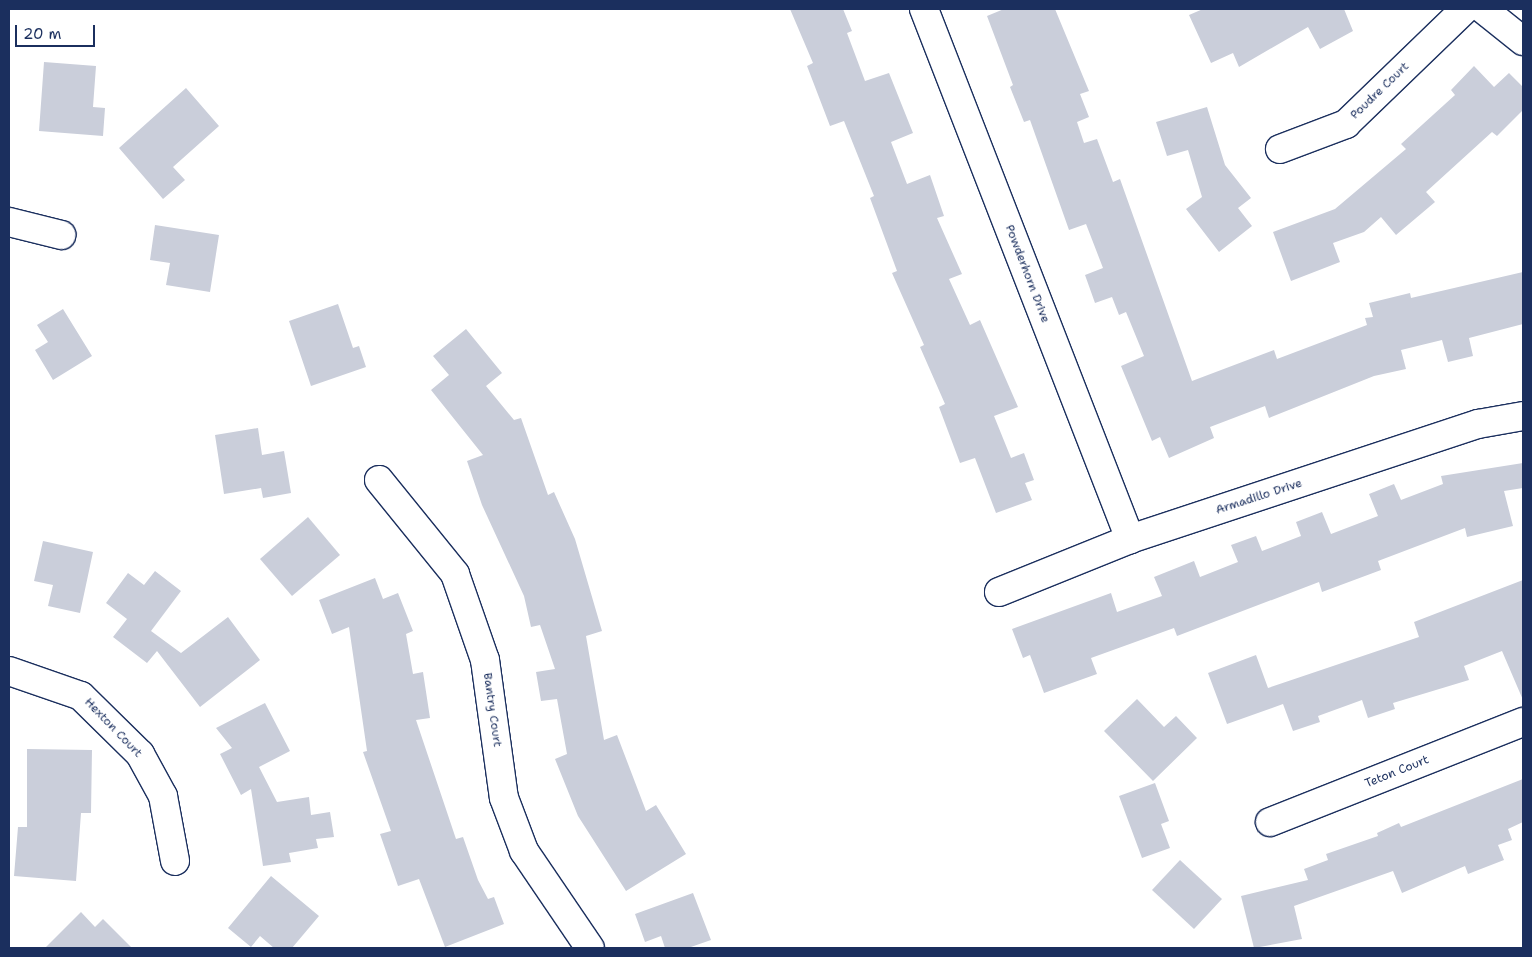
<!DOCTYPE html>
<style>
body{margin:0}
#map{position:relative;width:1532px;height:957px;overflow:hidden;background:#fff;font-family:"Shantell Sans",sans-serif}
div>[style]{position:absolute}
.building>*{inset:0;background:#caceda}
.roads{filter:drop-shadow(1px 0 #1b2f5e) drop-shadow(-1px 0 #1b2f5e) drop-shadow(0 1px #1b2f5e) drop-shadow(0 -1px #1b2f5e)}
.street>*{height:28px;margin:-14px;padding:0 14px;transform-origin:14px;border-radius:14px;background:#fff}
span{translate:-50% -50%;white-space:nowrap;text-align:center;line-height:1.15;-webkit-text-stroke:4px #fff;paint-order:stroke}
.street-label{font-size:12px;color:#1b2f5e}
.frame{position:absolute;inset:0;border:10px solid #1b2f5e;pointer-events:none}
.scale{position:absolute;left:15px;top:25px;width:80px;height:22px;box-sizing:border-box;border:2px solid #1b2f5e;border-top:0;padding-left:6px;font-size:15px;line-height:18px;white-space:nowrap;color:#1b2f5e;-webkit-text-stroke:4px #fff;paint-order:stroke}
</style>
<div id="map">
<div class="building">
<div style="clip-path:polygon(790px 9px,843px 9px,852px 31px,847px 33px,865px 81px,889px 73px,913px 133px,891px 142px,907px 184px,930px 175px,944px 216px,937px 218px,962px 274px,949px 279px,970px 325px,980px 320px,1018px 407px,994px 416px,1011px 458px,1024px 453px,1034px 480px,1025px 483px,1032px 500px,996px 513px,975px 458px,960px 463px,939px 407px,945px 404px,920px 347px,924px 345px,892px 273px,897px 271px,870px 198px,874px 196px,844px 121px,830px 126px,807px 66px,813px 63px)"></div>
<div style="clip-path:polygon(1004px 9px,1055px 9px,1089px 91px,1080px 94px,1089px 117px,1077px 122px,1084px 143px,1097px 139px,1113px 182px,1120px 179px,1192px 381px,1274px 350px,1277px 359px,1367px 325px,1365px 318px,1373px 317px,1369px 303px,1410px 293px,1411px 298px,1523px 272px,1523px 324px,1469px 338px,1473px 356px,1448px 362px,1442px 340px,1401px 350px,1406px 369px,1374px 376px,1269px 418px,1265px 406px,1210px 427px,1214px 438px,1169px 458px,1160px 437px,1152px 441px,1121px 366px,1144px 356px,1126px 312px,1119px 315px,1112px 297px,1095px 303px,1085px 275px,1103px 268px,1086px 224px,1069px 230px,1030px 120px,1024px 122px,1010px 87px,1013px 85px,987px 16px)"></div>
<div style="clip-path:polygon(1203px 9px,1344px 9px,1353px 31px,1320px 49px,1308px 27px,1239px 67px,1233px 53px,1211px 63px,1189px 15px)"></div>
<div style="clip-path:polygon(44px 62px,96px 66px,93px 107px,105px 108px,103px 136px,39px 131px)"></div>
<div style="clip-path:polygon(1474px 66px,1494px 87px,1509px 73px,1523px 87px,1523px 110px,1497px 136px,1492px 132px,1426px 192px,1435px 202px,1396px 235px,1381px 217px,1364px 232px,1333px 243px,1340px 262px,1291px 281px,1273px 232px,1335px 209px,1406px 149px,1401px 144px,1455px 95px,1451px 90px)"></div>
<div style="clip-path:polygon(186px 88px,219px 126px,173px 167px,185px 180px,163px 199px,119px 148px)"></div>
<div style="clip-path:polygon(1207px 107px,1225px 165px,1251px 198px,1238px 208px,1252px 226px,1219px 252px,1186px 209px,1202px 197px,1188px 150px,1167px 156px,1156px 122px)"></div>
<div style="clip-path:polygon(155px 225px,219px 235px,210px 292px,166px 285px,170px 263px,150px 260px)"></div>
<div style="clip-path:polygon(338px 304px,353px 348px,359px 346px,366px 367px,311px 386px,289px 321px)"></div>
<div style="clip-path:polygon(63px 309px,92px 356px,53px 380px,35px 350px,48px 342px,37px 325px)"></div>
<div style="clip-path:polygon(466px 329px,502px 373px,486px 386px,514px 420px,521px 418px,548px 495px,554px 492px,575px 539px,602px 631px,586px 636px,604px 740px,617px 735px,646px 811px,656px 805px,686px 854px,626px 891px,578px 816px,555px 759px,567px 754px,557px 699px,541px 701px,536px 672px,555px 669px,540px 625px,531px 627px,524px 596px,482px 505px,467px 461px,483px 455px,431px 390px,449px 375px,433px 356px)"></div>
<div style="clip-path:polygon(258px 428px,262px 455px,284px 451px,291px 493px,263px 498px,261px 488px,224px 494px,215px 435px)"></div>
<div style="clip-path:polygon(1523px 463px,1523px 488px,1504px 491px,1513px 526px,1467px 537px,1465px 528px,1378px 561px,1381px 570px,1322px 592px,1319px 582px,1177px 636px,1174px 628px,1091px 658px,1097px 674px,1044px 693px,1030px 655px,1023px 658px,1012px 629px,1111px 593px,1117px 612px,1162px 596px,1154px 577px,1194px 561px,1200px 577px,1238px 562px,1231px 545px,1256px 536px,1262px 551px,1301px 536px,1296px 522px,1322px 512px,1331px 534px,1378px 516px,1369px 494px,1394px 484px,1401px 500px,1443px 484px,1441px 476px)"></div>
<div style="clip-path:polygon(308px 517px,340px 555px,292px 596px,260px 559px)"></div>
<div style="clip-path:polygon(43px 541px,93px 552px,80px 613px,48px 606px,53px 585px,34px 581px)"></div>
<div style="clip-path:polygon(155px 571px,181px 591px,151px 631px,181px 653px,228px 617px,260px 660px,200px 707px,157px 651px,147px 663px,113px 637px,127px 619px,106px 603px,128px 573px,144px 585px)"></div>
<div style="clip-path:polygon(375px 578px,383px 599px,398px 593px,413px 631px,406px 634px,413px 674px,423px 672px,430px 718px,416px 720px,456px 839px,463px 837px,478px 880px,488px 899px,494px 897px,504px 924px,445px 947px,419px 879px,398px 886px,380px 834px,391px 831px,363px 752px,367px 751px,349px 627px,332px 634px,319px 600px)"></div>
<div style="clip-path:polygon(1523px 580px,1523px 700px,1502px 651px,1464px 666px,1469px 680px,1393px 703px,1395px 709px,1368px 718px,1362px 700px,1318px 716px,1320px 722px,1293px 731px,1283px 704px,1227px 724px,1208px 673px,1256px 655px,1268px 688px,1419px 637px,1414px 622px)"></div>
<div style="clip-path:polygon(1137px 699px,1164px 727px,1176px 716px,1197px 738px,1153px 781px,1104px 731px)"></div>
<div style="clip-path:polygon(265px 703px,290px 751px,259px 767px,277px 802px,309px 797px,311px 815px,330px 812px,334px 837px,316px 839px,318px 848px,289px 853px,291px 862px,263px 866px,251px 789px,241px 795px,220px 754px,232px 748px,216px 728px)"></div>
<div style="clip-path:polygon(27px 749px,92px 750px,91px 813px,81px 813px,76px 881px,14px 876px,18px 827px,27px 827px)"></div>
<div style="clip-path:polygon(1523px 779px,1523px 822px,1508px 829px,1512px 840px,1498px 845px,1504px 860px,1468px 874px,1465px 866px,1402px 893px,1393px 871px,1294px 906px,1302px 939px,1254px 948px,1241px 896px,1308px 880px,1304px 869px,1328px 860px,1326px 854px,1378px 836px,1377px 833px,1399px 823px,1401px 827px)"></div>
<div style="clip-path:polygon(1155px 783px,1169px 821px,1161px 824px,1170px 848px,1142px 858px,1119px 796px)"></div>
<div style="clip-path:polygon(1180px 860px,1222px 899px,1194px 929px,1152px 890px)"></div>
<div style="clip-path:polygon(271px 876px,319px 916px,292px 948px,274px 948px,260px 936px,251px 947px,228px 928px)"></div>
<div style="clip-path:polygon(693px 893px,711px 940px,688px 948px,665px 948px,661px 936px,645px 942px,635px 914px)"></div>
<div style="clip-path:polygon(81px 912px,95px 927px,103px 919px,132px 948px,45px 948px)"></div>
</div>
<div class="roads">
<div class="street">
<div style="left:924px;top:9px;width:569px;rotate:68.76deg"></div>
<div style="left:1483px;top:9px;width:51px;rotate:38.7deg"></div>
<div style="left:1280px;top:149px;width:71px;rotate:-20.7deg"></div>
<div style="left:1346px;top:124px;width:165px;rotate:-44deg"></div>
<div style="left:9px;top:222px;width:54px;rotate:14deg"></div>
<div style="left:379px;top:480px;width:121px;rotate:51deg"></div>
<div style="left:455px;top:574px;width:91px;rotate:70.8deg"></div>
<div style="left:485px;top:660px;width:139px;rotate:82.2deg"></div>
<div style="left:504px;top:798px;width:57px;rotate:69.3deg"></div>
<div style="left:524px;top:851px;width:117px;rotate:55.8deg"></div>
<div style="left:999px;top:592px;width:141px;rotate:-22deg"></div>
<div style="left:1130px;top:539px;width:367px;rotate:-18.3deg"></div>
<div style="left:1478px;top:424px;width:46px;rotate:-10.1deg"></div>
<div style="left:9px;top:671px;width:76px;rotate:19.1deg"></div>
<div style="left:81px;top:696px;width:83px;rotate:44.5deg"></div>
<div style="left:140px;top:754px;width:48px;rotate:61.3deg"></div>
<div style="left:163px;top:796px;width:66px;rotate:79.5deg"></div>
<div style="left:1270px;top:822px;width:272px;rotate:-21.6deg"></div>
</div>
</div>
<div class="street-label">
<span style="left:1380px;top:91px;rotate:-44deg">Poudre Court</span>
<span style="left:1027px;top:274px;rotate:69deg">Powderhorn Drive</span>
<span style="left:1259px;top:497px;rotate:-18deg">Armadillo Drive</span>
<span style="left:492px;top:710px;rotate:82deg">Bantry Court</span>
<span style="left:113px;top:728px;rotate:46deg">Hexton Court</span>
<span style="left:1397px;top:772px;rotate:-22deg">Teton Court</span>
</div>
<div class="frame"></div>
<div class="scale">20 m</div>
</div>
